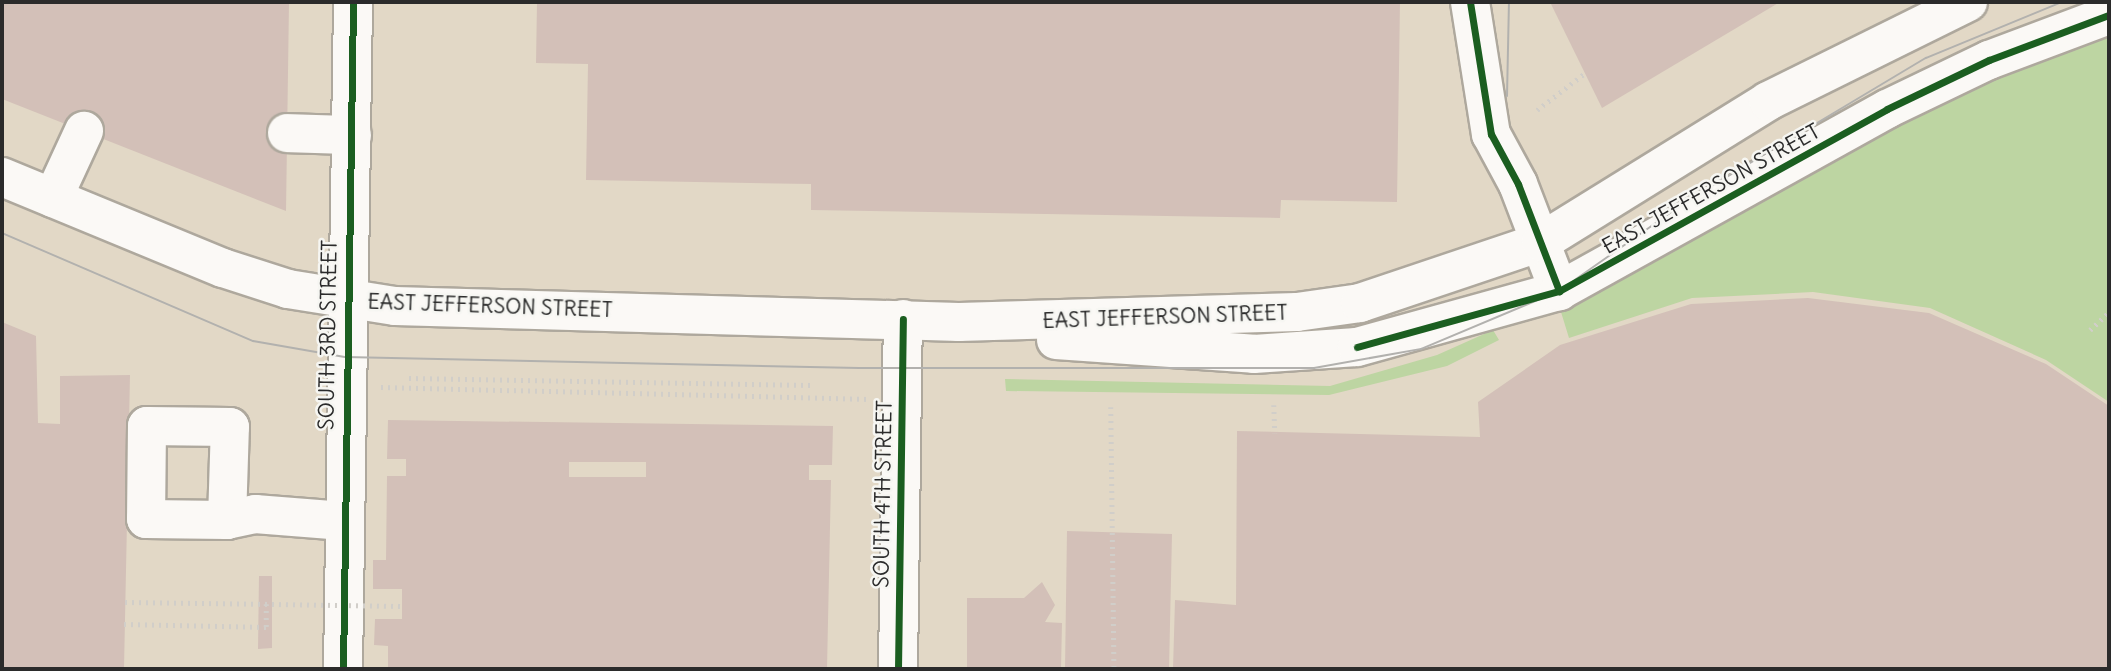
<!DOCTYPE html>
<style>
body{margin:0}
#map{position:relative;width:2111px;height:671px;overflow:hidden;background:#e2d8c6;font-family:Delius,sans-serif}
div>[style]{position:absolute}
.green>*{inset:0;background:#bdd5a2}
.building>*{inset:0;background:#d3c0b8}
.path>*{height:4.5px;margin-top:-2.25px;transform-origin:0;background:repeating-linear-gradient(90deg,#d1cec9 0 2px,transparent 0 7px)}
.roads{filter:drop-shadow(2px 0 #aea89d) drop-shadow(-2px 0 #aea89d) drop-shadow(0 2px #aea89d) drop-shadow(0 -2px #aea89d)}
.minor>*{height:38px;margin:-19px;padding:0 19px;transform-origin:19px;border-radius:19px;background:#fbf9f6}
.major>*{height:38px;margin:-19px;padding:0 19px;transform-origin:19px;border-radius:19px;background:#fbf9f6}
.tram>*{height:2px;margin:-1px;padding:0 1px;transform-origin:1px;border-radius:1px;background:#b2b1ae}
.path-bridge>*{height:4.5px;margin-top:-2.25px;transform-origin:0;background:repeating-linear-gradient(90deg,#d1cec9 0 2px,transparent 0 7px)}
.cycleway>*{height:7px;margin:-3.5px;padding:0 3.5px;transform-origin:3.5px;border-radius:3.5px;background:#1b5e20}
span{translate:-50% -50%;white-space:nowrap;text-align:center;line-height:1.15;-webkit-text-stroke:5px #f6f6f2;paint-order:stroke}
.street-label{font-size:21px;color:#2b2b2b}
.frame{position:absolute;inset:0;border:4px solid #2b2b2b;pointer-events:none}
</style>
<div id="map">
<div class="green">
<div style="clip-path:polygon(2109px 32px,2109px 402px,2046px 360px,1930px 308px,1813px 292px,1692px 298px,1569px 338px,1561px 312px,1679px 245px,1993px 70px)"></div>
<div style="clip-path:polygon(1493px 330px,1499px 340px,1447px 366px,1329px 395px,1006px 391px,1005px 379px,1330px 386px,1437px 355px)"></div>
</div>
<div class="building">
<div style="clip-path:polygon(2px 2px,289px 2px,286px 211px,2px 99px)"></div>
<div style="clip-path:polygon(537px 2px,1400px 2px,1397px 202px,1281px 200px,1280px 218px,811px 210px,811px 184px,586px 180px,588px 64px,536px 63px)"></div>
<div style="clip-path:polygon(1550px 2px,1780px 2px,1602px 108px)"></div>
<div style="clip-path:polygon(1808px 298px,1929px 313px,2046px 364px,2109px 406px,2109px 669px,1173px 669px,1175px 600px,1236px 605px,1237px 431px,1480px 437px,1478px 402px,1560px 345px,1691px 304px)"></div>
<div style="clip-path:polygon(2px 322px,36px 336px,38px 423px,60px 424px,60px 376px,130px 375px,124px 669px,2px 669px)"></div>
<div style="clip-path:polygon(evenodd,388px 420px,833px 426px,832px 465px,809px 465px,809px 480px,831px 480px,827px 669px,388px 669px,388px 646px,374px 645px,375px 619px,402px 619px,402px 589px,373px 589px,373px 560px,386px 560px,387px 476px,406px 476px,406px 459px,387px 459px,388px 420px,569px 462px,646px 462px,646px 477px,569px 477px,569px 462px)"></div>
<div style="clip-path:polygon(1067px 531px,1172px 534px,1169px 669px,1065px 669px)"></div>
<div style="clip-path:polygon(259px 576px,272px 576px,272px 648px,258px 649px)"></div>
<div style="clip-path:polygon(1042px 582px,1055px 605px,1045px 622px,1062px 623px,1061px 669px,967px 669px,967px 598px,1024px 598px)"></div>
</div>
<div class="path">
<div style="left:1537px;top:110px;width:61px;rotate:-37.6deg"></div>
<div style="left:2090px;top:330px;width:26px;rotate:-43deg"></div>
<div style="left:409px;top:378px;width:403px;rotate:1deg"></div>
<div style="left:381px;top:387px;width:488px;rotate:1.4deg"></div>
<div style="left:1274px;top:405px;width:28px;rotate:88deg"></div>
<div style="left:1111px;top:407px;width:262px;rotate:89.3deg"></div>
<div style="left:125px;top:602px;width:147px;rotate:0.8deg"></div>
<div style="left:124px;top:624px;width:142px;rotate:1.2deg"></div>
<div style="left:266px;top:627px;width:23px;rotate:-90deg"></div>
</div>
<div class="roads">
<div class="minor">
<div style="left:1470px;top:2px;width:134px;rotate:81deg"></div>
<div style="left:1491px;top:134px;width:57px;rotate:61.6deg"></div>
<div style="left:1518px;top:184px;width:115px;rotate:69deg"></div>
<div style="left:287px;top:133px;width:65px;rotate:1.8deg"></div>
<div style="left:53px;top:198px;width:74px;rotate:-65.2deg"></div>
<div style="left:227px;top:520px;width:93px;rotate:-88.2deg"></div>
<div style="left:230px;top:427px;width:83px;rotate:-179.3deg"></div>
<div style="left:147px;top:426px;width:93px;rotate:90.6deg"></div>
<div style="left:146px;top:519px;width:81px;rotate:0.7deg"></div>
<div style="left:227px;top:520px;width:29px;rotate:-12deg"></div>
<div style="left:255px;top:514px;width:89px;rotate:4.5deg"></div>
<div style="left:343px;top:669px;width:667px;rotate:-89.14deg"></div>
<div style="left:898px;top:669px;width:350px;rotate:-89.2deg"></div>
</div>
<div class="major">
<div style="left:2px;top:177px;width:239px;rotate:22.4deg"></div>
<div style="left:223px;top:268px;width:68px;rotate:17.9deg"></div>
<div style="left:288px;top:289px;width:108px;rotate:9deg"></div>
<div style="left:395px;top:306px;width:564px;rotate:1.62deg"></div>
<div style="left:959px;top:322px;width:338px;rotate:-1.7deg"></div>
<div style="left:1297px;top:312px;width:64px;rotate:-8.1deg"></div>
<div style="left:1360px;top:303px;width:191px;rotate:-18.6deg"></div>
<div style="left:1541px;top:242px;width:267px;rotate:-31.8deg"></div>
<div style="left:1768px;top:101px;width:223px;rotate:-26.3deg"></div>
<div style="left:1056px;top:340px;width:198px;rotate:4deg"></div>
<div style="left:1254px;top:354px;width:103px;rotate:-3.9deg"></div>
<div style="left:1357px;top:347px;width:210px;rotate:-15.5deg"></div>
<div style="left:1559px;top:291px;width:375px;rotate:-29deg"></div>
<div style="left:1887px;top:109px;width:113px;rotate:-25.7deg"></div>
<div style="left:1989px;top:60px;width:128px;rotate:-20.6deg"></div>
</div>
</div>
<div class="tram">
<div style="left:1507px;top:96px;width:94px;rotate:-88.8deg"></div>
<div style="left:2px;top:233px;width:273px;rotate:23.3deg"></div>
<div style="left:253px;top:341px;width:93px;rotate:9.9deg"></div>
<div style="left:345px;top:357px;width:514px;rotate:1.23deg"></div>
<div style="left:859px;top:368px;width:455px"></div>
<div style="left:1314px;top:368px;width:109px;rotate:-10.1deg"></div>
<div style="left:1421px;top:349px;width:150px;rotate:-22.8deg"></div>
<div style="left:1559px;top:291px;width:160px;rotate:-35.1deg"></div>
<div style="left:1690px;top:199px;width:275px;rotate:-30.9deg"></div>
<div style="left:1926px;top:58px;width:147px;rotate:-22.4deg"></div>
</div>
<div class="path-bridge">
<div style="left:272px;top:604px;width:130px;rotate:0.9deg"></div>
</div>
<div class="cycleway">
<div style="left:1470px;top:2px;width:134px;rotate:81deg"></div>
<div style="left:1491px;top:134px;width:57px;rotate:61.6deg"></div>
<div style="left:1518px;top:184px;width:115px;rotate:69deg"></div>
<div style="left:1357px;top:347px;width:210px;rotate:-15.5deg"></div>
<div style="left:1559px;top:291px;width:375px;rotate:-29deg"></div>
<div style="left:1887px;top:109px;width:113px;rotate:-25.7deg"></div>
<div style="left:1989px;top:60px;width:128px;rotate:-20.6deg"></div>
<div style="left:343px;top:669px;width:667px;rotate:-89.14deg"></div>
<div style="left:898px;top:669px;width:350px;rotate:-89.2deg"></div>
</div>
<div class="street-label">
<span style="left:1711px;top:189px;rotate:-29deg">EAST JEFFERSON STREET</span>
<span style="left:490px;top:306px;rotate:2deg">EAST JEFFERSON STREET</span>
<span style="left:1165px;top:317px;rotate:-2deg">EAST JEFFERSON STREET</span>
<span style="left:328px;top:335px;rotate:-89deg">SOUTH 3RD STREET</span>
<span style="left:883px;top:494px;rotate:-89deg">SOUTH 4TH STREET</span>
</div>
<div class="frame"></div>
</div>
